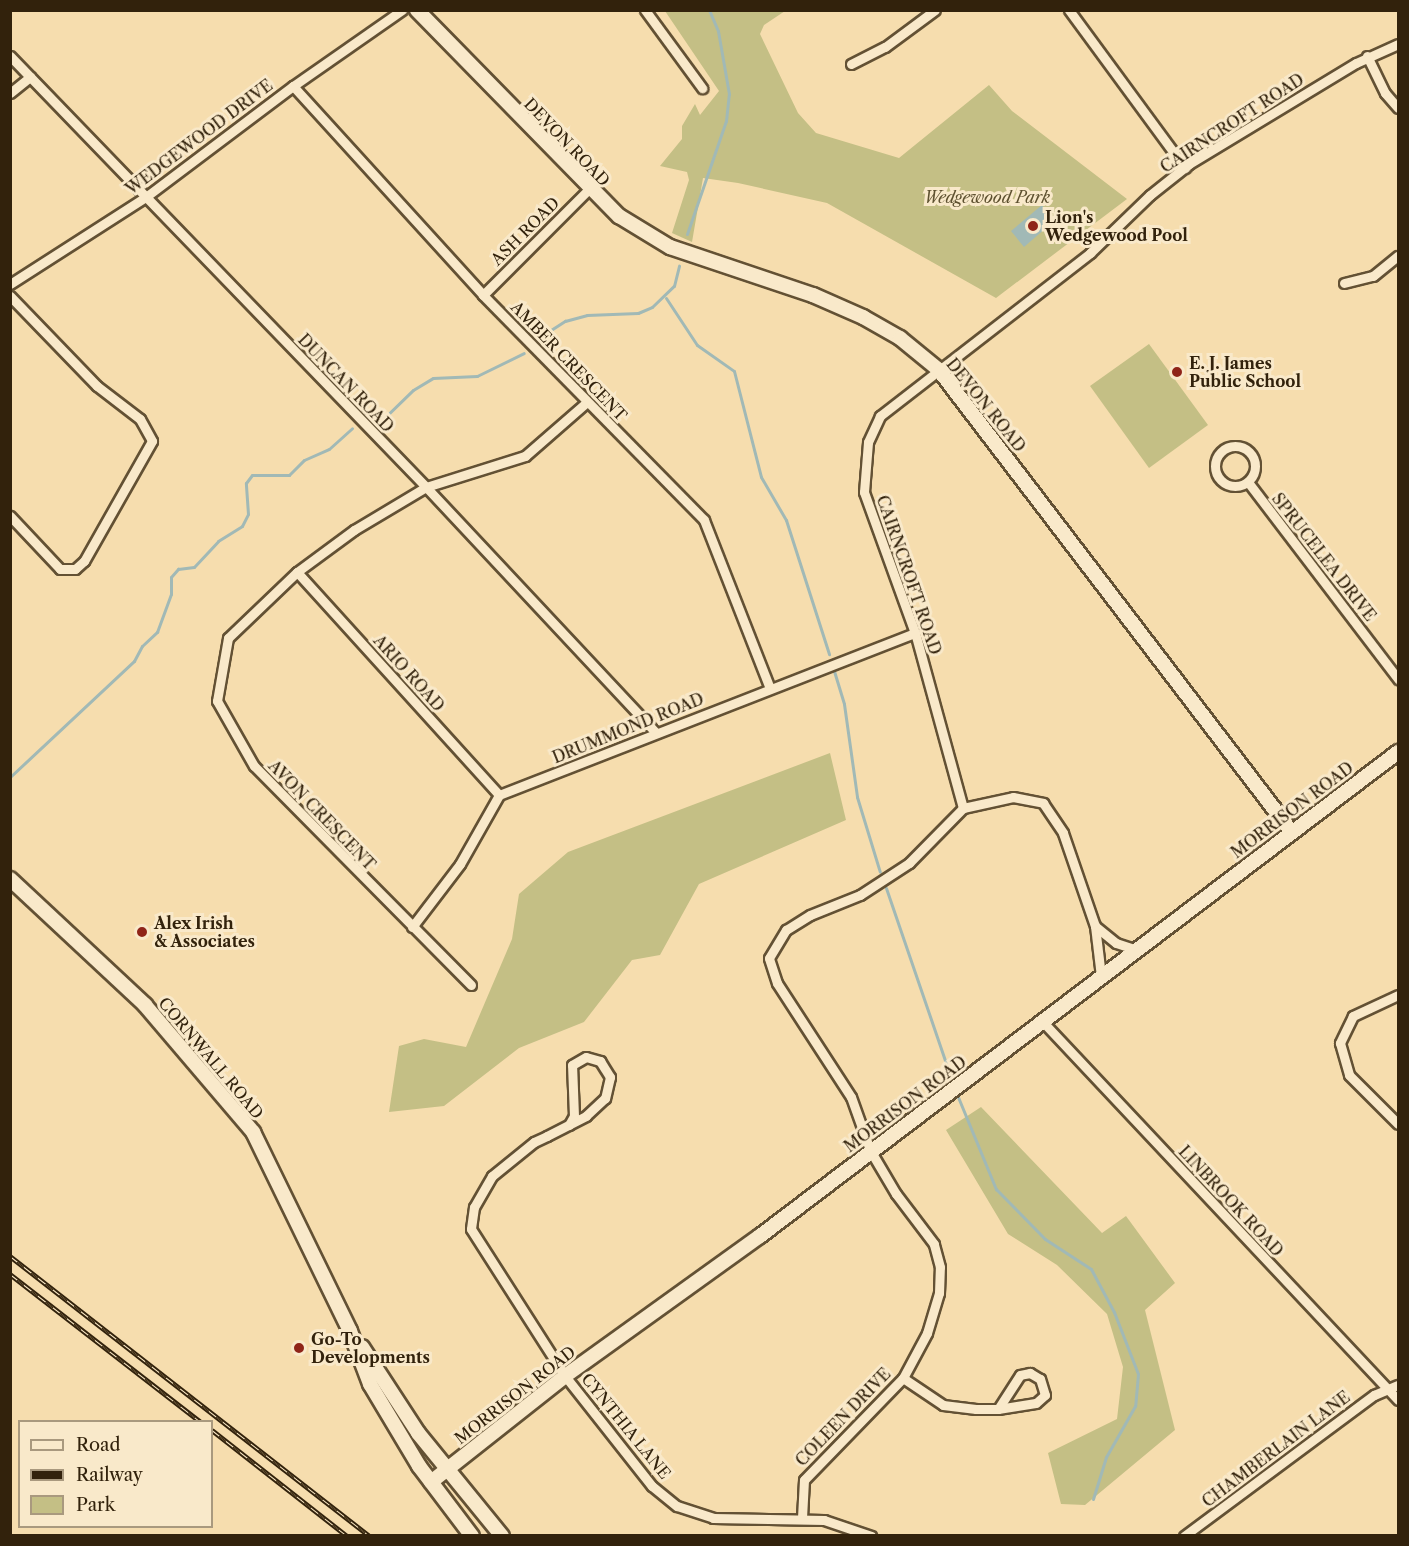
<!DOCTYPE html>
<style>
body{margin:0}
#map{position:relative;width:1409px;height:1546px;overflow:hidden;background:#f6ddae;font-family:"Libre Caslon Text",serif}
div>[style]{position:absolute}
.green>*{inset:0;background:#c4bf85}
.water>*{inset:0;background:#a1b9b6}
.stream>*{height:3px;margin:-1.5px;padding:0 1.5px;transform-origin:1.5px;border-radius:1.5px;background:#a1b9b6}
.roads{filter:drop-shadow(2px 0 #635134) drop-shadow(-2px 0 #635134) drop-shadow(0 2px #635134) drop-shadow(0 -2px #635134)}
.street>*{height:9px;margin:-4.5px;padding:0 4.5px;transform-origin:4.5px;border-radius:4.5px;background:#f9e9ca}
.street>.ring{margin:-4.5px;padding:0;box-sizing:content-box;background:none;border:9px solid #f9e9ca;border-radius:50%}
.secondary>*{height:14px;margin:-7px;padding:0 7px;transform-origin:7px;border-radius:7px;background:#f9e9ca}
.rail>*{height:5px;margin-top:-2.5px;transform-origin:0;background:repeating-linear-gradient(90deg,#f9e9ca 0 9px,#32220c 0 18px);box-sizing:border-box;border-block:2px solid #32220c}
.dots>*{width:16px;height:16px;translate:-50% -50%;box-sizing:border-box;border:3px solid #f9e9ca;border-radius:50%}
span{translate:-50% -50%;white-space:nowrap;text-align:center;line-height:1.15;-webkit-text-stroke:6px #f9e9ca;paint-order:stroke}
.street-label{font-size:16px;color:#32220c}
.park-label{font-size:16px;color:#5e5130;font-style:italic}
.poi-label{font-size:16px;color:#32220c;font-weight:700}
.left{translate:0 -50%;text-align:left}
.frame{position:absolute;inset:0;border:12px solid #32220c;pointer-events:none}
.legend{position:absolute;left:18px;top:1420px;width:195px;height:108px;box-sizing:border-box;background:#f9e9ca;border:2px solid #a9997e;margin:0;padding:8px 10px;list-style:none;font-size:18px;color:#32220c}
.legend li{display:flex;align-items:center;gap:12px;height:30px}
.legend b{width:30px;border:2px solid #a9997e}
</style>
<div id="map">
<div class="green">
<div style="clip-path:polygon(665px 11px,785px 11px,764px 25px,760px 34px,798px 113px,816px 133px,899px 158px,989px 85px,1012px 111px,1127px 199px,996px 298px,827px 203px,738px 183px,703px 178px,692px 242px,672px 233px,689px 180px,687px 172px,660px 166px,682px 139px,682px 126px,695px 104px,700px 115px,719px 91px)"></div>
<div style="clip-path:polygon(1149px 344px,1208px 425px,1149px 468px,1090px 386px)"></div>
<div style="clip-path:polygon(830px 753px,846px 820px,699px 884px,660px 955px,632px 960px,584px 1022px,519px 1048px,444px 1106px,389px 1112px,399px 1046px,424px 1039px,466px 1047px,512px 939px,519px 894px,568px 852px)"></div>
<div style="clip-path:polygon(981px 1107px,1102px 1233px,1126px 1216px,1175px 1283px,1145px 1310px,1175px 1430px,1085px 1505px,1061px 1504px,1048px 1453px,1117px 1419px,1123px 1367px,1107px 1314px,1057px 1265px,1008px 1234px,946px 1130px)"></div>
</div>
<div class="water">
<div style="clip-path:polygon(1042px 205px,1054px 221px,1024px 247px,1011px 231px)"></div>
</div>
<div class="stream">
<div style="left:687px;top:234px;width:120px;rotate:-71deg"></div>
<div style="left:726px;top:121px;width:27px;rotate:-84deg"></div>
<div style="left:729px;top:94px;width:64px;rotate:-99.9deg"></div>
<div style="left:718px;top:31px;width:23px;rotate:-113deg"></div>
<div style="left:666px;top:298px;width:56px;rotate:56.6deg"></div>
<div style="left:697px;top:345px;width:45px;rotate:35.1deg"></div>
<div style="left:734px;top:371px;width:109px;rotate:75.7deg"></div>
<div style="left:761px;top:477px;width:50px;rotate:59.8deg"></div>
<div style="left:786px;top:520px;width:141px;rotate:72.2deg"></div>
<div style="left:540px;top:337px;width:30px;rotate:-33deg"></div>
<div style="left:565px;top:321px;width:23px;rotate:-15deg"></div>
<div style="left:587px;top:315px;width:51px;rotate:-2.2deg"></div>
<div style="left:638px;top:313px;width:15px;rotate:-23deg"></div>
<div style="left:652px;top:307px;width:30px;rotate:-44deg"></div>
<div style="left:674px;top:286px;width:21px;rotate:-76deg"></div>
<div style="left:377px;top:425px;width:50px;rotate:-44.2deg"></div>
<div style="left:413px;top:390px;width:23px;rotate:-31deg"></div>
<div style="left:433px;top:378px;width:44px;rotate:-2.6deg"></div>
<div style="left:477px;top:376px;width:52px;rotate:-26.1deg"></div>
<div style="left:834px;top:671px;width:34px;rotate:73deg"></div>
<div style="left:844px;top:704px;width:94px;rotate:82deg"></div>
<div style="left:857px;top:797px;width:78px;rotate:73deg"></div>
<div style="left:10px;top:777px;width:170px;rotate:-43.1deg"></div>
<div style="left:134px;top:661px;width:17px;rotate:-62deg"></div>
<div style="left:142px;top:646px;width:21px;rotate:-43deg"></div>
<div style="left:157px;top:632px;width:40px;rotate:-69.8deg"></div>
<div style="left:171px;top:594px;width:17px;rotate:-90deg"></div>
<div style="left:171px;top:577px;width:11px;rotate:-49deg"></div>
<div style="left:178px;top:569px;width:16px;rotate:-7deg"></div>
<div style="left:194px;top:567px;width:35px;rotate:-47deg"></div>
<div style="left:218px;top:541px;width:28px;rotate:-32deg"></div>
<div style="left:242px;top:526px;width:13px;rotate:-63deg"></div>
<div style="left:248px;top:514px;width:31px;rotate:-94deg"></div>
<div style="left:246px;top:483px;width:10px;rotate:-53deg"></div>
<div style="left:252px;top:475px;width:37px"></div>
<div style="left:289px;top:475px;width:21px;rotate:-45deg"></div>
<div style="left:304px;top:460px;width:27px;rotate:-24deg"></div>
<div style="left:329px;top:449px;width:31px;rotate:-42deg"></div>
<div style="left:886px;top:888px;width:201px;rotate:71.1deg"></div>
<div style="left:958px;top:1097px;width:100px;rotate:67.6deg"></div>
<div style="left:996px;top:1189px;width:70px;rotate:45.6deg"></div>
<div style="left:1045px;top:1239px;width:55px;rotate:33.1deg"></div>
<div style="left:1091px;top:1269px;width:49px;rotate:61.9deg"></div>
<div style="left:1114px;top:1312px;width:66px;rotate:68.8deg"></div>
<div style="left:1138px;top:1374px;width:32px;rotate:95deg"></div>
<div style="left:1135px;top:1406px;width:59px;rotate:119.6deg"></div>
<div style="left:1106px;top:1457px;width:44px;rotate:107.2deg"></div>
</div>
<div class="roads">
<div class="street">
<div style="left:645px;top:10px;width:97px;rotate:53.8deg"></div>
<div style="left:1069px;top:10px;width:196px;rotate:53.7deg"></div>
<div style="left:10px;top:56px;width:599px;rotate:46.01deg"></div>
<div style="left:426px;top:487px;width:337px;rotate:46.9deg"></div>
<div style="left:1367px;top:56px;width:41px;rotate:64.1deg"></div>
<div style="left:1385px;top:93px;width:20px;rotate:49deg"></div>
<div style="left:851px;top:64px;width:38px;rotate:-27deg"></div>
<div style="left:885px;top:47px;width:62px;rotate:-36.5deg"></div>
<div style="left:293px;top:86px;width:282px;rotate:47.7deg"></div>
<div style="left:483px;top:295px;width:315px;rotate:45.5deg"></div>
<div style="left:704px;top:520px;width:180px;rotate:68.6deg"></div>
<div style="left:10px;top:93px;width:26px;rotate:-39deg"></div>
<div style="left:1344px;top:283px;width:30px;rotate:-14deg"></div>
<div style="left:1373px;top:276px;width:32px;rotate:-39deg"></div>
<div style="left:10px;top:284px;width:163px;rotate:-32.7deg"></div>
<div style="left:147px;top:196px;width:183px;rotate:-37deg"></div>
<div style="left:293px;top:86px;width:133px;rotate:-34.9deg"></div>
<div style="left:483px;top:295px;width:150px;rotate:-45deg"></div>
<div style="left:10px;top:296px;width:125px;rotate:46deg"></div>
<div style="left:97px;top:386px;width:54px;rotate:37.5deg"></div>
<div style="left:140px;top:419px;width:25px;rotate:61deg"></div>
<div style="left:152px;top:441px;width:138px;rotate:119.5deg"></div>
<div style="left:84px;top:561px;width:12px;rotate:138deg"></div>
<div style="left:75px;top:569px;width:15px;rotate:180deg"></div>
<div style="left:60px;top:569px;width:73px;rotate:-133.3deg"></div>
<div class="ring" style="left:1215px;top:446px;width:31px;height:31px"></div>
<div style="left:1248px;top:482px;width:248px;rotate:52.7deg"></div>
<div style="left:297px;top:572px;width:301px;rotate:47.8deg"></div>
<div style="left:963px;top:808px;width:181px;rotate:-105.3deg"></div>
<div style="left:915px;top:633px;width:150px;rotate:-109.9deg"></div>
<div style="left:864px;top:492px;width:50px;rotate:-85.4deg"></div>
<div style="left:868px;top:442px;width:29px;rotate:-65deg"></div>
<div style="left:880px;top:416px;width:266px;rotate:-37.8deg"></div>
<div style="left:1090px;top:253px;width:83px;rotate:-44deg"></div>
<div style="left:1150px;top:195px;width:50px;rotate:-38.5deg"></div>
<div style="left:1189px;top:164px;width:195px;rotate:-31.2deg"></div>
<div style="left:1356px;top:63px;width:46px;rotate:-24.3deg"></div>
<div style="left:1095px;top:926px;width:27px;rotate:39deg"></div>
<div style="left:1116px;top:943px;width:20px;rotate:18deg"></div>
<div style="left:412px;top:927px;width:79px;rotate:-52.7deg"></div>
<div style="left:460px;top:864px;width:79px;rotate:-60.5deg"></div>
<div style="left:499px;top:795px;width:446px;rotate:-21.3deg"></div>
<div style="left:471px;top:985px;width:308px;rotate:-134.7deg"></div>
<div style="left:254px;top:766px;width:75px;rotate:-119.6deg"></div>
<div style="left:217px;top:701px;width:64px;rotate:-80.1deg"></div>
<div style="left:228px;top:638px;width:95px;rotate:-43.7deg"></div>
<div style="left:297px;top:572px;width:71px;rotate:-36.4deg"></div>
<div style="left:354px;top:530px;width:84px;rotate:-30.8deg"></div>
<div style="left:426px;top:487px;width:104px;rotate:-17.4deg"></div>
<div style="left:525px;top:456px;width:82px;rotate:-41.1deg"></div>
<div style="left:1398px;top:995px;width:50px;rotate:155deg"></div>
<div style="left:1353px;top:1016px;width:30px;rotate:116deg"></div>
<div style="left:1340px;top:1043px;width:33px;rotate:74deg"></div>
<div style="left:1349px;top:1075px;width:69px;rotate:45deg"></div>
<div style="left:1042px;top:1021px;width:520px;rotate:46.79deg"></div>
<div style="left:569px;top:1125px;width:10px;rotate:-61deg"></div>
<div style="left:574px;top:1116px;width:51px;rotate:-92.2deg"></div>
<div style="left:572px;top:1065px;width:16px;rotate:-30deg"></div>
<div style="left:586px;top:1057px;width:15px;rotate:16deg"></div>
<div style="left:600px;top:1061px;width:19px;rotate:58deg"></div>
<div style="left:610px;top:1077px;width:22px;rotate:103deg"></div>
<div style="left:605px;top:1098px;width:26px;rotate:137deg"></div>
<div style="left:586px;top:1116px;width:44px;rotate:152.9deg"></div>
<div style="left:547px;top:1136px;width:14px;rotate:155deg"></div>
<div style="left:534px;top:1142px;width:54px;rotate:141deg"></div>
<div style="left:492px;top:1176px;width:36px;rotate:120deg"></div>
<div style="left:474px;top:1207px;width:22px;rotate:98deg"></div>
<div style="left:471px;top:1229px;width:174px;rotate:57.4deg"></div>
<div style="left:565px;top:1376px;width:140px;rotate:51.7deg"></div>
<div style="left:652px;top:1486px;width:32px;rotate:39deg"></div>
<div style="left:677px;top:1506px;width:38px;rotate:18deg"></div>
<div style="left:713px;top:1518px;width:111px;rotate:1deg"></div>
<div style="left:824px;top:1520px;width:50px;rotate:18.8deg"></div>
<div style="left:903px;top:1378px;width:48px;rotate:34deg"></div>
<div style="left:943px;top:1405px;width:33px;rotate:7deg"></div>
<div style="left:976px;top:1409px;width:22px"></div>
<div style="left:998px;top:1409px;width:38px;rotate:-9deg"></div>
<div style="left:1036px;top:1403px;width:12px;rotate:-42deg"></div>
<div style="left:1045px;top:1395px;width:17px;rotate:-107deg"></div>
<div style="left:1040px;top:1379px;width:12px;rotate:-149deg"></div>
<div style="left:1030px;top:1373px;width:10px;rotate:169deg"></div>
<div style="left:1020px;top:1375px;width:40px;rotate:122.9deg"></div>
<div style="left:802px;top:1518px;width:38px;rotate:-87deg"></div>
<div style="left:804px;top:1480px;width:142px;rotate:-45.9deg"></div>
<div style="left:903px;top:1378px;width:51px;rotate:-61.9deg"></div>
<div style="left:927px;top:1333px;width:42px;rotate:-73.3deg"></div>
<div style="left:939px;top:1293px;width:26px;rotate:-88deg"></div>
<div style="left:940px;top:1267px;width:24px;rotate:-105deg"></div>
<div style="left:934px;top:1244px;width:63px;rotate:-127.2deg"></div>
<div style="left:896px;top:1194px;width:51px;rotate:-120.6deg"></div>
<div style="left:870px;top:1150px;width:56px;rotate:-109.7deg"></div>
<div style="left:851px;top:1097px;width:136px;rotate:-123deg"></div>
<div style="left:777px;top:983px;width:26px;rotate:-108deg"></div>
<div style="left:769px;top:958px;width:33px;rotate:-59deg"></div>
<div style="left:786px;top:930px;width:28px;rotate:-32deg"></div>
<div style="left:810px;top:915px;width:54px;rotate:-21.8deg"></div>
<div style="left:860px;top:895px;width:59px;rotate:-33.1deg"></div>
<div style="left:909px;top:863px;width:77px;rotate:-45.5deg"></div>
<div style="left:963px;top:808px;width:51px;rotate:-12.4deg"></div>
<div style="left:1013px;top:797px;width:31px;rotate:11deg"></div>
<div style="left:1043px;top:803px;width:36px;rotate:56deg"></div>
<div style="left:1063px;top:833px;width:98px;rotate:71deg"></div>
<div style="left:1095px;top:926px;width:50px;rotate:83.2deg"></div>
<div style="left:1184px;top:1536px;width:237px;rotate:-36.6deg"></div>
<div style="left:1374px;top:1395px;width:26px;rotate:-23deg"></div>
</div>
<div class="secondary">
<div style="left:417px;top:10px;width:289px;rotate:45.6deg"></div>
<div style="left:619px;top:216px;width:60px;rotate:31.3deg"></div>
<div style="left:670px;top:247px;width:151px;rotate:18.6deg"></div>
<div style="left:813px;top:295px;width:55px;rotate:23.7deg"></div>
<div style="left:863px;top:317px;width:43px;rotate:29.6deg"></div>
<div style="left:900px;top:338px;width:50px;rotate:39.4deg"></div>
<div style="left:939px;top:370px;width:580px;rotate:52.64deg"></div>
<div style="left:10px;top:879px;width:185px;rotate:43deg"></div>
<div style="left:145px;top:1005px;width:167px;rotate:49.6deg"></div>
<div style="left:253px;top:1132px;width:221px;rotate:64deg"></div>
<div style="left:350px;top:1331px;width:57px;rotate:69.3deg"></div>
<div style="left:370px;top:1384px;width:96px;rotate:59.1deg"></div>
<div style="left:419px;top:1466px;width:88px;rotate:52.9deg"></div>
<div style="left:362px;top:1347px;width:103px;rotate:56.9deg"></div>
<div style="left:418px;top:1433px;width:133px;rotate:50.8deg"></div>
<div style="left:431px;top:1482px;width:171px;rotate:-38.3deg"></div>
<div style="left:565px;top:1376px;width:240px;rotate:-35.7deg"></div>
<div style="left:760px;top:1236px;width:801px;rotate:-37.18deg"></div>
</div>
</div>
<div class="rail">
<div style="left:10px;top:1256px;width:456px;rotate:37.9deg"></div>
<div style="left:10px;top:1274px;width:242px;rotate:37.8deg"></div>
<div style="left:212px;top:1430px;width:172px;rotate:38.1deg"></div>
</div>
<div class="dots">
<div style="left:1033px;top:226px;background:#8f2418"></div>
<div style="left:1177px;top:372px;background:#8f2418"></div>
<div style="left:142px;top:932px;background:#8f2418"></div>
<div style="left:299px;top:1348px;background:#8f2418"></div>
</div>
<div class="street-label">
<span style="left:1232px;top:123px;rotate:-33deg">CAIRNCROFT ROAD</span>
<span style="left:199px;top:137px;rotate:-37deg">WEDGEWOOD DRIVE</span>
<span style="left:567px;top:142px;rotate:46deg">DEVON ROAD</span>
<span style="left:525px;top:231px;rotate:-45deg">ASH ROAD</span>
<span style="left:569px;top:361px;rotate:46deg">AMBER CRESCENT</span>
<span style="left:346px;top:383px;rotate:46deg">DUNCAN ROAD</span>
<span style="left:986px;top:405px;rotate:51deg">DEVON ROAD</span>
<span style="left:1324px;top:557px;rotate:52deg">SPRUCELEA DRIVE</span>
<span style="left:909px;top:575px;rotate:71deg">CAIRNCROFT ROAD</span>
<span style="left:409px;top:673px;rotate:48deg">ARIO ROAD</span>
<span style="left:628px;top:728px;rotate:-22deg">DRUMMOND ROAD</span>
<span style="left:1292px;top:810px;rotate:-37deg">MORRISON ROAD</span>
<span style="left:322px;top:815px;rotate:46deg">AVON CRESCENT</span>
<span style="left:211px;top:1058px;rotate:50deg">CORNWALL ROAD</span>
<span style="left:905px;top:1104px;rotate:-37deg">MORRISON ROAD</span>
<span style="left:1231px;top:1201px;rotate:47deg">LINBROOK ROAD</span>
<span style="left:515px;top:1395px;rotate:-38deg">MORRISON ROAD</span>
<span style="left:843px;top:1417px;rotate:-46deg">COLEEN DRIVE</span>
<span style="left:626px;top:1426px;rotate:51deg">CYNTHIA LANE</span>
<span style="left:1276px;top:1449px;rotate:-37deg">CHAMBERLAIN LANE</span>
</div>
<div class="park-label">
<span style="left:987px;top:197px">Wedgewood Park</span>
</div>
<div class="poi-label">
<span class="left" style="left:1045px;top:226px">Lion's<br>Wedgewood Pool</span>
<span class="left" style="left:1189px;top:372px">E. J. James<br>Public School</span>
<span class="left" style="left:154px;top:932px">Alex Irish<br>&amp; Associates</span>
<span class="left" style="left:311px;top:1348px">Go-To<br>Developments</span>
</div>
<div class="frame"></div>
<ul class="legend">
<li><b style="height:8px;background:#f9e9ca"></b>Road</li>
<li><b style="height:8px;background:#32220c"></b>Railway</li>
<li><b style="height:16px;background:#c4bf85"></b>Park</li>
</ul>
</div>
